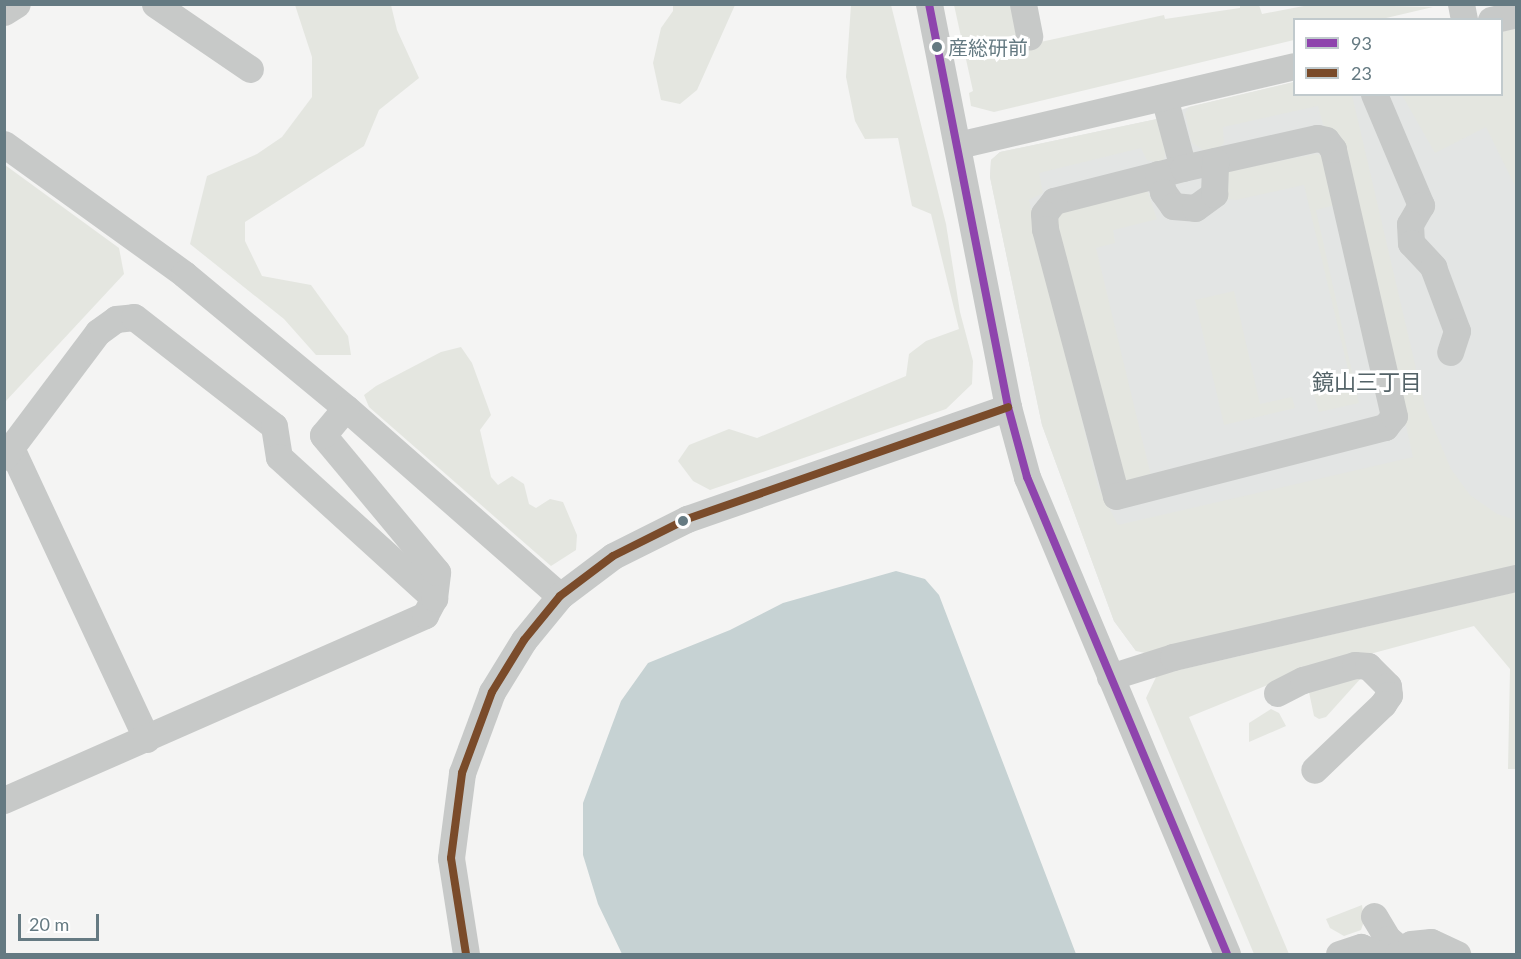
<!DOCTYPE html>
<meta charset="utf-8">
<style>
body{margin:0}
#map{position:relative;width:1521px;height:959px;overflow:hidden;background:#f4f4f3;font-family:Lato,"Noto Sans JP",sans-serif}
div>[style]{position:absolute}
.built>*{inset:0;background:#e3e5e4}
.green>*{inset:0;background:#e4e6e0}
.water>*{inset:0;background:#c6d2d3}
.minor>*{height:27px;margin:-13.5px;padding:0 13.5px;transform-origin:13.5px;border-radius:13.5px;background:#c7c9c8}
.bus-1>*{height:8px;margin:-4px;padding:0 4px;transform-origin:4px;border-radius:4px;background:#8e44ad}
.bus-2>*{height:8px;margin:-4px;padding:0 4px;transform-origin:4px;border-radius:4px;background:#7a4b2a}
.dots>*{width:16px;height:16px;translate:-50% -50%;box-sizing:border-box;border:3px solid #fff;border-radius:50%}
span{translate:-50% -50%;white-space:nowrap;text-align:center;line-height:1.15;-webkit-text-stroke:6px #fff;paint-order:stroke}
.bus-label{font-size:20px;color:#657a82}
.left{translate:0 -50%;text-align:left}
.neighbourhood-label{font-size:22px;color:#536267}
.frame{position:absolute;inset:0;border:6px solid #657a82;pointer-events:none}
.legend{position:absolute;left:1293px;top:18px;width:210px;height:78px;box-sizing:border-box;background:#fff;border:2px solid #c1cacd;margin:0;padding:8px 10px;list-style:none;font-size:18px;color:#657a82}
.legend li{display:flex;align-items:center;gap:12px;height:30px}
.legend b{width:30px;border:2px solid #c1cacd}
.scale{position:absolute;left:18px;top:914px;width:81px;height:27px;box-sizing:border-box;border:3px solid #657a82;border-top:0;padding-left:8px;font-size:18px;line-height:21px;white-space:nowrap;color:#657a82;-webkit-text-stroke:4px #fff;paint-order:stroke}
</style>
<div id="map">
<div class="built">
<div style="clip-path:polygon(1516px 28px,1516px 570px,1136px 651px,1114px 621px,1042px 425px,990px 177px,991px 160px,1000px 152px,1157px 119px,1189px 107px,1294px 82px,1294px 94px,1502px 94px,1502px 32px)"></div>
</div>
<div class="green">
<div style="clip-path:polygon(1314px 4px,1433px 7px,1382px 19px,1294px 20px,1294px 40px,994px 112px,971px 106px,969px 93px,973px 91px,954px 5px,1014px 5px,1036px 43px,1164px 15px,1165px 19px,1240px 8px,1240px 5px,1259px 5px,1262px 14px)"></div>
<div style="clip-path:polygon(295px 5px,391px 5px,397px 30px,419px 78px,379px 110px,364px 146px,245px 222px,245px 241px,262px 276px,311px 285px,348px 336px,351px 355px,316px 355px,284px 319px,190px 244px,207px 176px,257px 154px,282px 137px,312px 97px,312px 57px)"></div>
<div style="clip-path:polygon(673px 5px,735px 5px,697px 90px,680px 104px,661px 100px,653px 63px,661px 28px,673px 11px)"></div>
<div style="clip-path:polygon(851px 5px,891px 5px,946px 224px,960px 312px,973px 361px,972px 384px,946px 409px,710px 490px,693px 481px,678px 461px,689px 445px,729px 429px,757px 438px,906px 376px,909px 354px,926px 341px,959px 329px,931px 214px,912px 206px,898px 138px,865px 139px,855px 121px,846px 77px)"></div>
<div style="clip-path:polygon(1516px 28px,1516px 188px,1486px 127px,1435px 153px,1402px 95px,1502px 94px,1502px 32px)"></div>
<div style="clip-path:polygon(1294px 82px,1294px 94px,1352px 95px,1425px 407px,1451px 469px,1470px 495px,1497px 514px,1516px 520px,1516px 566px,1145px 653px,1136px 651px,1114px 621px,1042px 425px,990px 177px,991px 160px,1000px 152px,1157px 119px,1166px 148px,1164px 159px,1158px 163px,1147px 160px,1141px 148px,1039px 173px,1043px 193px,1029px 200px,1098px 487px,1118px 525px,1413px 457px,1344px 151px,1323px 124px,1318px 106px,1223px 127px,1224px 143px,1211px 155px,1192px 143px,1185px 114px,1189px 107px)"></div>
<div style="clip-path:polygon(1315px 154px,1324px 156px,1335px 205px,1316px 210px,1359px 403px,1319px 412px,1313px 391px,1351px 382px,1304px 185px,1236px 200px,1225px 199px,1226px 172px)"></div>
<div style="clip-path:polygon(5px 165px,119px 248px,124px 274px,5px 402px)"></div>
<div style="clip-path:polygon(1147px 189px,1157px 219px,1113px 230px,1115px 243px,1096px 248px,1151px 476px,1119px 484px,1051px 226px,1059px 212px)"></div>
<div style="clip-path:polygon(1234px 291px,1260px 404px,1292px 397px,1295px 408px,1224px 425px,1195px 300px)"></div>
<div style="clip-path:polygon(461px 347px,472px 363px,491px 415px,480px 430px,491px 477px,498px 485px,512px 476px,524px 484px,529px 504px,536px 508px,550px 499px,563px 502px,577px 535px,576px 550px,551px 566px,369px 407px,364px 395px,376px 386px,441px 352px)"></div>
<div style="clip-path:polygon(1516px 592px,1516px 769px,1508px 769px,1510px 669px,1474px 626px,1292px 675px,1189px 717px,1289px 954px,1254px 954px,1146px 698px,1157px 675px)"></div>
<div style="clip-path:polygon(1362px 677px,1326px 717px,1319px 719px,1314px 716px,1309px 692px,1313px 684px)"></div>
<div style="clip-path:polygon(1271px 709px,1279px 713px,1286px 726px,1249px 742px,1249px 723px)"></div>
<div style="clip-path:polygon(1362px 905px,1364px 921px,1361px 930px,1344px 936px,1330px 928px,1326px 919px)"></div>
</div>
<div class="water">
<div style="clip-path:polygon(896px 571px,925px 579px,939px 595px,1076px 954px,622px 954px,598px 904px,583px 855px,583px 803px,621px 701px,648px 663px,730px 630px,783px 603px)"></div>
</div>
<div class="minor">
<div style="left:155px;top:4px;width:115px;rotate:34.4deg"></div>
<div style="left:929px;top:4px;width:411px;rotate:78.9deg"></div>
<div style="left:1008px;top:407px;width:73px;rotate:74.8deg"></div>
<div style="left:1027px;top:477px;width:517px;rotate:67.25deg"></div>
<div style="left:1023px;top:4px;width:33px;rotate:79deg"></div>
<div style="left:1461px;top:4px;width:16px;rotate:79deg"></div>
<div style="left:4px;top:12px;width:15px;rotate:-32deg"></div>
<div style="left:1491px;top:20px;width:26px;rotate:-13deg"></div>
<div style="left:1374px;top:94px;width:121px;rotate:67.1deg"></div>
<div style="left:1421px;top:205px;width:22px;rotate:120deg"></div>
<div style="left:1410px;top:224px;width:19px;rotate:87deg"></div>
<div style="left:1411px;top:243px;width:33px;rotate:47deg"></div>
<div style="left:1433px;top:267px;width:68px;rotate:69.4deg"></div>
<div style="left:1457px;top:331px;width:22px;rotate:108deg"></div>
<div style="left:1164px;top:97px;width:73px;rotate:75deg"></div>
<div style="left:1183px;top:168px;width:133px;rotate:165.7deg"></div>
<div style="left:1054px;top:201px;width:16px;rotate:128deg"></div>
<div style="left:1044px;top:214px;width:15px;rotate:86deg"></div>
<div style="left:1045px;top:229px;width:276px;rotate:75.1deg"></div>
<div style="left:1116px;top:496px;width:278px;rotate:-14.4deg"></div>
<div style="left:1385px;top:427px;width:14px;rotate:-51deg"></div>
<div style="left:1394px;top:416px;width:274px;rotate:-102.9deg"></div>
<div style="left:1333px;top:149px;width:11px;rotate:-128deg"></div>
<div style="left:1326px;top:140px;width:9px;rotate:-167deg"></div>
<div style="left:1317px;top:138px;width:137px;rotate:167.4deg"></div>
<div style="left:4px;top:144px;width:222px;rotate:35.8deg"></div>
<div style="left:184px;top:274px;width:210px;rotate:39.6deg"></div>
<div style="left:346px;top:408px;width:285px;rotate:41.3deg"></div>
<div style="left:958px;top:145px;width:345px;rotate:-13.2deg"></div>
<div style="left:1158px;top:174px;width:19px;rotate:74deg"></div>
<div style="left:1163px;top:192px;width:17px;rotate:54deg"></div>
<div style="left:1173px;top:206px;width:22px;rotate:5deg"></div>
<div style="left:1195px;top:208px;width:24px;rotate:-36deg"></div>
<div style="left:1214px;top:194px;width:33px;rotate:-88deg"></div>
<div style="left:11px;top:448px;width:321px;rotate:65deg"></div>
<div style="left:4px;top:457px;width:156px;rotate:-53.1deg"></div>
<div style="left:98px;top:332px;width:22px;rotate:-36deg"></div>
<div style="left:116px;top:319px;width:18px;rotate:-6deg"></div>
<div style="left:134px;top:317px;width:177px;rotate:37.9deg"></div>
<div style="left:274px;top:426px;width:31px;rotate:81deg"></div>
<div style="left:279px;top:457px;width:210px;rotate:42.3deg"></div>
<div style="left:1110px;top:677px;width:66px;rotate:-17.6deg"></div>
<div style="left:1173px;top:657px;width:352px;rotate:-13deg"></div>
<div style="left:1277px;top:693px;width:29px;rotate:-27deg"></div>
<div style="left:1303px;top:680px;width:54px;rotate:-16.1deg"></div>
<div style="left:1355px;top:665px;width:13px;rotate:4deg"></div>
<div style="left:1368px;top:666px;width:28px;rotate:45deg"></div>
<div style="left:1388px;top:686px;width:9px;rotate:84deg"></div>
<div style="left:1389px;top:695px;width:11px;rotate:124deg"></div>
<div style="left:1383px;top:704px;width:95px;rotate:136.3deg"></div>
<div style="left:4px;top:800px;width:460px;rotate:-23.7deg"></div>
<div style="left:425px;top:615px;width:19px;rotate:-62deg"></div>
<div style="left:434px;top:598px;width:26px;rotate:-83deg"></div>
<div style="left:437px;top:572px;width:178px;rotate:-129.8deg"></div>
<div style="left:323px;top:435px;width:35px;rotate:-50deg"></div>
<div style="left:1374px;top:916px;width:27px;rotate:59deg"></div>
<div style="left:1388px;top:939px;width:19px;rotate:39deg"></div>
<div style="left:466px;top:954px;width:97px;rotate:-98.9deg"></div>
<div style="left:451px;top:858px;width:86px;rotate:-82.6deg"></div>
<div style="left:462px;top:773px;width:86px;rotate:-69.7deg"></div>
<div style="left:492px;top:692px;width:61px;rotate:-58.4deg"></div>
<div style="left:524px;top:640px;width:57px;rotate:-50.7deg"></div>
<div style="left:560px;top:596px;width:66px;rotate:-37deg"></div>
<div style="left:613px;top:556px;width:83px;rotate:-26.6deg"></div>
<div style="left:687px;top:519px;width:340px;rotate:-19.2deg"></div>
<div style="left:1339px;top:954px;width:23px;rotate:-18deg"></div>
<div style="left:1361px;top:947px;width:19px;rotate:21deg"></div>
<div style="left:1398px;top:954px;width:16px;rotate:-38deg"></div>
<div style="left:1411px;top:944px;width:20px;rotate:-6deg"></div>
<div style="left:1431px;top:942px;width:29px;rotate:25deg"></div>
</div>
<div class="bus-1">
<div style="left:929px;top:4px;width:411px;rotate:78.9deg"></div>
<div style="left:1008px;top:407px;width:73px;rotate:74.8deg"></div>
<div style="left:1027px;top:477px;width:517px;rotate:67.25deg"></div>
</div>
<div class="bus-2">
<div style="left:466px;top:954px;width:97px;rotate:-98.9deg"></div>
<div style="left:451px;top:858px;width:86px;rotate:-82.6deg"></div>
<div style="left:462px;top:773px;width:86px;rotate:-69.7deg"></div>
<div style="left:492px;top:692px;width:61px;rotate:-58.4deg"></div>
<div style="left:524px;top:640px;width:57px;rotate:-50.7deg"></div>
<div style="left:560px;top:596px;width:66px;rotate:-37deg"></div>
<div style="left:613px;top:556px;width:83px;rotate:-26.6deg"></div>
<div style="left:687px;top:519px;width:340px;rotate:-19.2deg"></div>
</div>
<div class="dots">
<div style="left:937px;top:47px;background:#657a82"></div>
<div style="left:683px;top:521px;background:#657a82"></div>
</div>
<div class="bus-label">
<span class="left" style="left:948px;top:47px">産総研前</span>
</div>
<div class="neighbourhood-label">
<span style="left:1367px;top:382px">鏡山三丁目</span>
</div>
<div class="frame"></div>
<ul class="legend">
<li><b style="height:8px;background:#8e44ad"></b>93</li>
<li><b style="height:8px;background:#7a4b2a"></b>23</li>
</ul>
<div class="scale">20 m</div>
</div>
